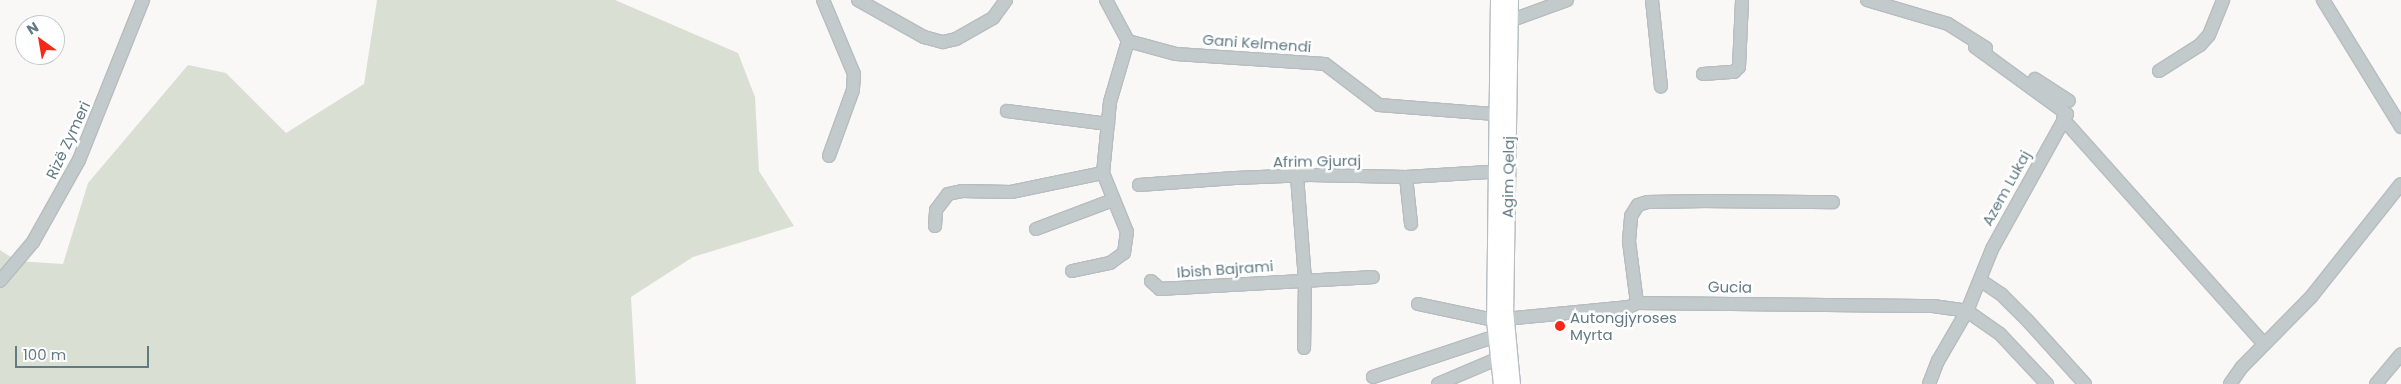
<!DOCTYPE html>
<meta charset="utf-8">
<style>
body{margin:0}
#map{position:relative;width:2401px;height:384px;overflow:hidden;background:#f9f8f6;font-family:Poppins,sans-serif}
div>[style]{position:absolute}
.green>*{inset:0;background:#dadfd4}
.roads{filter:drop-shadow(1px 0 #b6bdc0) drop-shadow(-1px 0 #b6bdc0) drop-shadow(0 1px #b6bdc0) drop-shadow(0 -1px #b6bdc0)}
.minor>*{height:12px;margin:-6px;padding:0 6px;transform-origin:6px;border-radius:6px;background:#c3cacc}
.major>*{height:15px;margin:-7.5px;padding:0 7.5px;transform-origin:7.5px;border-radius:7.5px;background:#fff}
.dots>*{width:14px;height:14px;translate:-50% -50%;box-sizing:border-box;border:2px solid #fff;border-radius:50%}
span{translate:-50% -50%;white-space:nowrap;text-align:center;line-height:1.15;-webkit-text-stroke:5px #fff;paint-order:stroke}
.street-label{font-size:15px;color:#617a84}
.poi-label{font-size:15px;color:#617a84}
.left{translate:0 -50%;text-align:left}
.north{position:absolute;left:15px;top:15px;width:50px;height:50px;box-sizing:border-box;background:#fff;border:1px solid #c0cace;border-radius:50%;rotate:328deg;font-size:14px;font-weight:700;line-height:20px;text-align:center;color:#617a84}
.north::after{content:'';display:block;margin:auto;width:18px;height:22px;background:#f62919;clip-path:polygon(50% 0,100% 100%,50% 72%,0 100%)}
.scale{position:absolute;left:15px;top:346px;width:134px;height:22px;box-sizing:border-box;border:2px solid #617a84;border-top:0;padding-left:6px;font-size:15px;line-height:18px;white-space:nowrap;color:#617a84;-webkit-text-stroke:4px #fff;paint-order:stroke}
</style>
<div id="map">
<div class="green">
<div style="clip-path:polygon(377px 0,615px 0,738px 53px,755px 97px,759px 171px,794px 226px,693px 257px,631px 297px,636px 384px,0 384px,0 250px,17px 261px,63px 264px,88px 183px,188px 65px,226px 73px,286px 133px,364px 84px)"></div>
</div>
<div class="roads">
<div class="minor">
<div style="left:823px;top:0;width:80px;rotate:67.3deg"></div>
<div style="left:854px;top:74px;width:16px;rotate:94deg"></div>
<div style="left:853px;top:90px;width:70px;rotate:110deg"></div>
<div style="left:858px;top:0;width:76px;rotate:29.3deg"></div>
<div style="left:924px;top:37px;width:20px;rotate:15deg"></div>
<div style="left:943px;top:42px;width:13px;rotate:-13deg"></div>
<div style="left:956px;top:39px;width:43px;rotate:-29.6deg"></div>
<div style="left:993px;top:18px;width:22px;rotate:-54deg"></div>
<div style="left:1106px;top:0;width:47px;rotate:61.8deg"></div>
<div style="left:1128px;top:41px;width:50px;rotate:15.2deg"></div>
<div style="left:1176px;top:54px;width:149px;rotate:3.8deg"></div>
<div style="left:1325px;top:64px;width:68px;rotate:37.2deg"></div>
<div style="left:1379px;top:105px;width:126px;rotate:4.5deg"></div>
<div style="left:1652px;top:0;width:87px;rotate:84.1deg"></div>
<div style="left:1867px;top:0;width:84px;rotate:16.5deg"></div>
<div style="left:1948px;top:24px;width:45px;rotate:32.3deg"></div>
<div style="left:2323px;top:0;width:149px;rotate:58.4deg"></div>
<div style="left:1501px;top:24px;width:70px;rotate:-20deg"></div>
<div style="left:2159px;top:71px;width:49px;rotate:-32.4deg"></div>
<div style="left:2200px;top:45px;width:13px;rotate:-48deg"></div>
<div style="left:2209px;top:35px;width:38px;rotate:-68deg"></div>
<div style="left:1703px;top:74px;width:31px;rotate:-4deg"></div>
<div style="left:1734px;top:72px;width:7px;rotate:-45deg"></div>
<div style="left:1739px;top:67px;width:67px;rotate:-87.4deg"></div>
<div style="left:2035px;top:79px;width:40px;rotate:32.9deg"></div>
<div style="left:1007px;top:111px;width:102px;rotate:7.3deg"></div>
<div style="left:2063px;top:119px;width:302px;rotate:48.2deg"></div>
<div style="left:1297px;top:176px;width:104px;rotate:85.6deg"></div>
<div style="left:1305px;top:280px;width:68px;rotate:90.8deg"></div>
<div style="left:1406px;top:177px;width:47px;rotate:83.9deg"></div>
<div style="left:1139px;top:185px;width:96px;rotate:-4.2deg"></div>
<div style="left:1235px;top:178px;width:75px;rotate:-2.3deg"></div>
<div style="left:1310px;top:175px;width:96px;rotate:1.2deg"></div>
<div style="left:1406px;top:177px;width:99px;rotate:-3.5deg"></div>
<div style="left:935px;top:226px;width:16px;rotate:-86deg"></div>
<div style="left:936px;top:210px;width:20px;rotate:-53deg"></div>
<div style="left:948px;top:194px;width:14px;rotate:-12deg"></div>
<div style="left:962px;top:191px;width:49px;rotate:1.2deg"></div>
<div style="left:1011px;top:192px;width:94px;rotate:-11.7deg"></div>
<div style="left:1036px;top:229px;width:82px;rotate:-20.6deg"></div>
<div style="left:1072px;top:271px;width:39px;rotate:-12deg"></div>
<div style="left:1110px;top:263px;width:17px;rotate:-36deg"></div>
<div style="left:1124px;top:253px;width:21px;rotate:-82deg"></div>
<div style="left:1127px;top:232px;width:64px;rotate:-112.1deg"></div>
<div style="left:1103px;top:173px;width:71px;rotate:-84.4deg"></div>
<div style="left:1110px;top:102px;width:64px;rotate:-73.6deg"></div>
<div style="left:1980px;top:280px;width:25px;rotate:34deg"></div>
<div style="left:2001px;top:294px;width:38px;rotate:45deg"></div>
<div style="left:2028px;top:321px;width:85px;rotate:47.9deg"></div>
<div style="left:0;top:281px;width:51px;rotate:-49.8deg"></div>
<div style="left:33px;top:242px;width:94px;rotate:-60.7deg"></div>
<div style="left:79px;top:160px;width:172px;rotate:-68.2deg"></div>
<div style="left:1151px;top:281px;width:12px;rotate:42deg"></div>
<div style="left:1160px;top:289px;width:213px;rotate:-3.2deg"></div>
<div style="left:1637px;top:303px;width:63px;rotate:-97.4deg"></div>
<div style="left:1629px;top:241px;width:25px;rotate:-85deg"></div>
<div style="left:1631px;top:216px;width:13px;rotate:-58deg"></div>
<div style="left:1638px;top:205px;width:10px;rotate:-17deg"></div>
<div style="left:1648px;top:202px;width:58px;rotate:-1deg"></div>
<div style="left:1706px;top:201px;width:127px;rotate:0.5deg"></div>
<div style="left:1418px;top:304px;width:78px;rotate:11.9deg"></div>
<div style="left:1494px;top:320px;width:136px;rotate:-5.5deg"></div>
<div style="left:1629px;top:307px;width:9px;rotate:-27deg"></div>
<div style="left:1637px;top:303px;width:296px;rotate:0.6deg"></div>
<div style="left:1933px;top:306px;width:34px;rotate:8deg"></div>
<div style="left:1967px;top:311px;width:40px;rotate:34.9deg"></div>
<div style="left:2000px;top:334px;width:69px;rotate:46.8deg"></div>
<div style="left:1373px;top:377px;width:130px;rotate:-18.4deg"></div>
<div style="left:1438px;top:384px;width:74px;rotate:-23.1deg"></div>
<div style="left:1929px;top:384px;width:25px;rotate:-69deg"></div>
<div style="left:1938px;top:361px;width:58px;rotate:-59.9deg"></div>
<div style="left:1967px;top:311px;width:67px;rotate:-68deg"></div>
<div style="left:1992px;top:249px;width:154px;rotate:-60.9deg"></div>
<div style="left:2067px;top:114px;width:114px;rotate:-143.9deg"></div>
<div style="left:2230px;top:384px;width:21px;rotate:-55deg"></div>
<div style="left:2242px;top:367px;width:98px;rotate:-45.4deg"></div>
<div style="left:2311px;top:297px;width:144px;rotate:-51.5deg"></div>
<div style="left:2376px;top:384px;width:39px;rotate:-50deg"></div>
</div>
<div class="major">
<div style="left:1498px;top:0;width:320px;rotate:90.7deg"></div>
<div style="left:1494px;top:320px;width:64px;rotate:83.8deg"></div>
<div style="left:1510px;top:0;width:310px;rotate:90.9deg"></div>
<div style="left:1505px;top:310px;width:74px;rotate:84.6deg"></div>
</div>
</div>
<div class="dots">
<div style="left:1560px;top:326px;background:#f62919"></div>
</div>
<div class="street-label">
<span style="left:1257px;top:43px;rotate:4deg">Gani Kelmendi</span>
<span style="left:68px;top:140px;rotate:-65deg">Rizë Zymeri</span>
<span style="left:1317px;top:161px;rotate:-1deg">Afrim Gjuraj</span>
<span style="left:1508px;top:177px;rotate:-89deg">Agim Qelaj</span>
<span style="left:2006px;top:188px;rotate:-61deg">Azem Lukaj</span>
<span style="left:1225px;top:269px;rotate:-4deg">Ibish Bajrami</span>
<span style="left:1730px;top:287px;rotate:1deg">Gucia</span>
</div>
<div class="poi-label">
<span class="left" style="left:1570px;top:326px">Autongjyroses<br>Myrta</span>
</div>
<div class="north">N</div>
<div class="scale">100 m</div>
</div>
